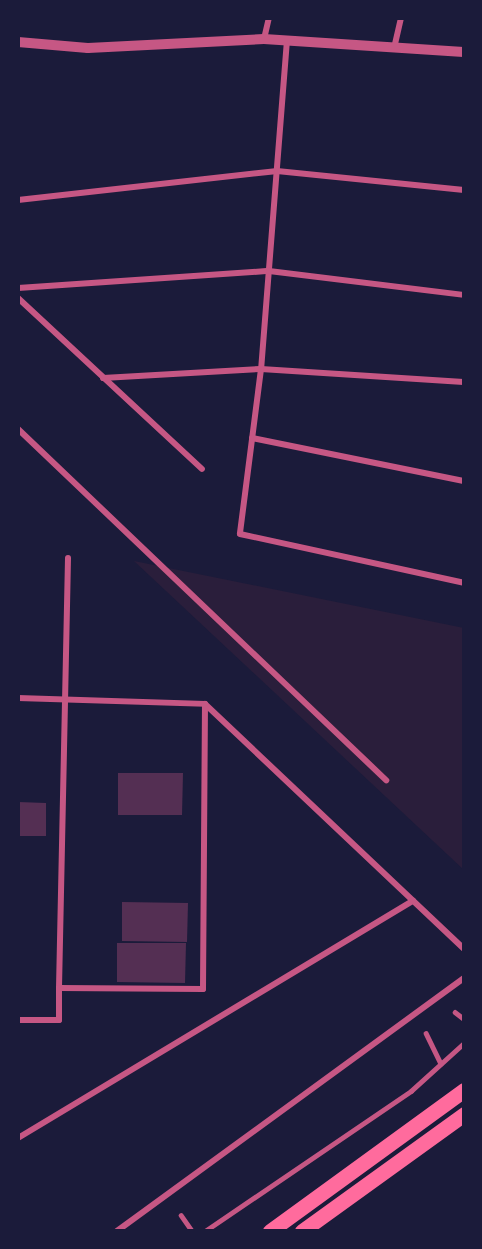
<!DOCTYPE html>
<style>
body{margin:0}
#map{position:relative;width:482px;height:1249px;overflow:hidden;background:#1b1b3a;font-family:Lato,sans-serif}
div>[style]{position:absolute}
.green>*{inset:0;background:#2a1e3b}
.building>*{inset:0;background:#542f53}
.service>*{height:4.5px;margin:-2.25px;padding:0 2.25px;transform-origin:2.25px;border-radius:2.25px;background:#c65784}
.minor>*{height:6px;margin:-3px;padding:0 3px;transform-origin:3px;border-radius:3px;background:#c65784}
.tertiary>*{height:10px;margin:-5px;padding:0 5px;transform-origin:5px;border-radius:5px;background:#c65784}
.primary>*{height:15px;margin:-7.5px;padding:0 7.5px;transform-origin:7.5px;border-radius:7.5px;background:#ff6b9d}
span{translate:-50% -50%;white-space:nowrap;text-align:center;line-height:1.15;-webkit-text-stroke:4.5px #1b1b3a;paint-order:stroke}
.frame{position:absolute;inset:0;border:20px solid #1b1b3a;pointer-events:none}
</style>
<div id="map">
<div class="green">
<div style="clip-path:polygon(134px 561px,464px 628px,464px 870px)"></div>
</div>
<div class="building">
<div style="clip-path:polygon(118px 773px,183px 773px,182px 815px,118px 815px)"></div>
<div style="clip-path:polygon(18px 802px,46px 803px,46px 836px,18px 836px)"></div>
<div style="clip-path:polygon(122px 902px,188px 903px,187px 942px,122px 941px)"></div>
<div style="clip-path:polygon(117px 943px,186px 943px,185px 983px,117px 982px)"></div>
</div>
<div class="service">
<div style="left:455px;top:1012px;width:11px;rotate:38deg"></div>
<div style="left:426px;top:1033px;width:34px;rotate:64deg"></div>
<div style="left:181px;top:1215px;width:19px;rotate:55deg"></div>
<div style="left:205px;top:1231px;width:249px;rotate:-34.2deg"></div>
<div style="left:411px;top:1091px;width:72px;rotate:-42.2deg"></div>
</div>
<div class="minor">
<div style="left:264px;top:39px;width:22px;rotate:-77deg"></div>
<div style="left:287px;top:40px;width:330px;rotate:94.5deg"></div>
<div style="left:261px;top:369px;width:203px;rotate:3.7deg"></div>
<div style="left:395px;top:44px;width:27px;rotate:-77deg"></div>
<div style="left:18px;top:200px;width:261px;rotate:-6.4deg"></div>
<div style="left:277px;top:171px;width:188px;rotate:5.8deg"></div>
<div style="left:18px;top:288px;width:252px;rotate:-3.9deg"></div>
<div style="left:269px;top:271px;width:196px;rotate:7deg"></div>
<div style="left:18px;top:298px;width:251px;rotate:42.9deg"></div>
<div style="left:103px;top:378px;width:158px;rotate:-3.3deg"></div>
<div style="left:261px;top:369px;width:166px;rotate:97.3deg"></div>
<div style="left:240px;top:534px;width:229px;rotate:12.3deg"></div>
<div style="left:18px;top:429px;width:509px;rotate:43.65deg"></div>
<div style="left:252px;top:438px;width:216px;rotate:11.5deg"></div>
<div style="left:18px;top:698px;width:187px;rotate:1.8deg"></div>
<div style="left:205px;top:704px;width:357px;rotate:43.4deg"></div>
<div style="left:59px;top:988px;width:430px;rotate:-88.8deg"></div>
<div style="left:18px;top:1020px;width:41px"></div>
<div style="left:59px;top:1020px;width:32px;rotate:-90deg"></div>
<div style="left:59px;top:988px;width:144px;rotate:0.4deg"></div>
<div style="left:203px;top:989px;width:285px;rotate:-89.6deg"></div>
<div style="left:18px;top:1138px;width:461px;rotate:-31deg"></div>
<div style="left:117px;top:1231px;width:429px;rotate:-36.1deg"></div>
</div>
<div class="tertiary">
<div style="left:18px;top:42px;width:70px;rotate:4.9deg"></div>
<div style="left:88px;top:48px;width:176px;rotate:-2.9deg"></div>
<div style="left:264px;top:39px;width:200px;rotate:3.7deg"></div>
</div>
<div class="primary">
<div style="left:270px;top:1231px;width:240px;rotate:-36deg"></div>
<div style="left:302px;top:1231px;width:200px;rotate:-35.8deg"></div>
</div>
<div class="frame"></div>
</div>
